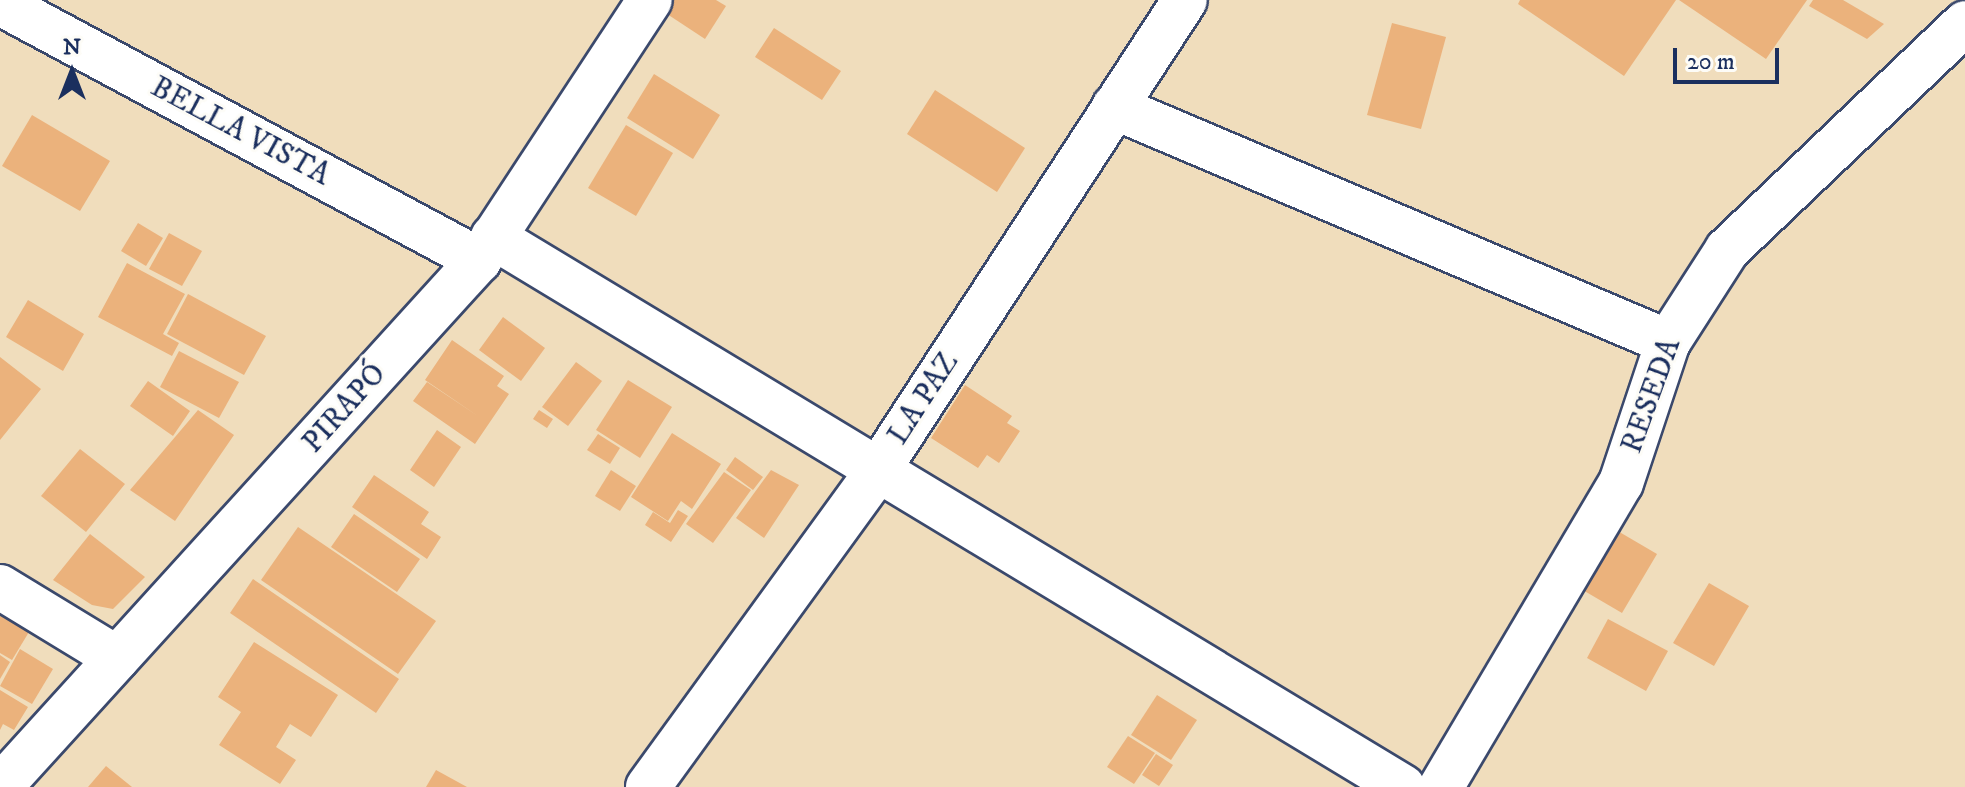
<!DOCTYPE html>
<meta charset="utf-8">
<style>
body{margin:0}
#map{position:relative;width:1965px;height:787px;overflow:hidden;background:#f0ddbc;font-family:"IM FELL DW Pica",serif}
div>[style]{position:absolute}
.building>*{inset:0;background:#ebb27c}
.roads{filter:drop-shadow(2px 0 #3b496c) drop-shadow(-2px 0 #3b496c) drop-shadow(0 2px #3b496c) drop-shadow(0 -2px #3b496c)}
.minor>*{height:44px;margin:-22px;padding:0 22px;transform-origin:22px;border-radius:22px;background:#fff}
span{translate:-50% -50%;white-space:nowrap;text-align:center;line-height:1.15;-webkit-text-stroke:6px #fdfcf7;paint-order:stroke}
.street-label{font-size:30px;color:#1b2f5e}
.north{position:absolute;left:32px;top:32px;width:80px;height:80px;-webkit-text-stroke:6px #fdfcf7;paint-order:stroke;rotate:0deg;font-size:22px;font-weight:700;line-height:32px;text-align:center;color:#1b2f5e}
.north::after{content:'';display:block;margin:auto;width:28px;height:36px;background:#1b2f5e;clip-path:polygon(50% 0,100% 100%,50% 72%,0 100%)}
.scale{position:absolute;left:1673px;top:48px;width:106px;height:36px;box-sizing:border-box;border:4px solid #1b2f5e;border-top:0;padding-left:10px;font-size:24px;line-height:28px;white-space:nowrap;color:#1b2f5e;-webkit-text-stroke:6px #fdfcf7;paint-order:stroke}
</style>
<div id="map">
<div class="building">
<div style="clip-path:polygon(671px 0,716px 0,726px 6px,705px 39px,664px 12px)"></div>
<div style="clip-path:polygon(1520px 0,1676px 0,1624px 76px,1518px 4px)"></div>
<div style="clip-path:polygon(1679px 0,1807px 0,1766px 59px)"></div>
<div style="clip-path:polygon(1813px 0,1843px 0,1884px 24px,1867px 39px,1809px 6px)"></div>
<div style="clip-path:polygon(1392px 23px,1446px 37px,1421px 129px,1367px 115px)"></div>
<div style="clip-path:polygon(774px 28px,841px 71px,822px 100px,755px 57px)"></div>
<div style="clip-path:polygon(654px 74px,720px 115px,693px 159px,627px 118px)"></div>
<div style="clip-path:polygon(935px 90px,1025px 148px,997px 192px,907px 134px)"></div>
<div style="clip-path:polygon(32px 115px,110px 161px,80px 211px,2px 166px)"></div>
<div style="clip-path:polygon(626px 125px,673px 153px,636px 216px,588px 188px)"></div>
<div style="clip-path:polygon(138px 223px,163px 238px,146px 266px,121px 251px)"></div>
<div style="clip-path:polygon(169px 233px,202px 251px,182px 286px,149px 269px)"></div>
<div style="clip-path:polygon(127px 263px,185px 294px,163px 334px,179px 343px,172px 356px,98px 317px)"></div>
<div style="clip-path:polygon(188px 294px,266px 336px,244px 375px,167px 334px)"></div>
<div style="clip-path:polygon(28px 300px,84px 334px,63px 371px,6px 337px)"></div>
<div style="clip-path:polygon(503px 317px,545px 348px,521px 381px,479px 350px)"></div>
<div style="clip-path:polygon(452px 340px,504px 376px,497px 386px,509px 394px,475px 444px,413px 401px,427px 382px,478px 416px,425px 380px)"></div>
<div style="clip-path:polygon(179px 351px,239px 382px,219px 418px,160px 387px)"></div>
<div style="clip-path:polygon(0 357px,41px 389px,0 440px)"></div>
<div style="clip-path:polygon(576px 362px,602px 381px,568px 426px,542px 407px)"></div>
<div style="clip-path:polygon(628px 380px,672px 407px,640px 458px,596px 430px)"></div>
<div style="clip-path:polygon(148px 381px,190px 411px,173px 436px,130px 406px)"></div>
<div style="clip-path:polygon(965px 385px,1012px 416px,1007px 423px,1020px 431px,999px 463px,987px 455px,978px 468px,931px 438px)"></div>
<div style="clip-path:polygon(198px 410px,234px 435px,175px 521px,130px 490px)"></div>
<div style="clip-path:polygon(539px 410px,553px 419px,547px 428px,533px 419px)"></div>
<div style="clip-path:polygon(437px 430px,461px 447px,434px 487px,410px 470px)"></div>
<div style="clip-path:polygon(672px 433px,721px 464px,692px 509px,681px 501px,668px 521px,631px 497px)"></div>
<div style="clip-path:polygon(598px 434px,620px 448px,610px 464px,587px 450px)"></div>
<div style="clip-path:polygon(80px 449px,125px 484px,86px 532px,41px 496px)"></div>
<div style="clip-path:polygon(735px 457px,763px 477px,753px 490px,726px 470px)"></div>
<div style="clip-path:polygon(611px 470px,636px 486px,620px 511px,595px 496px)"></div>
<div style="clip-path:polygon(771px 470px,799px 485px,764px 538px,736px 518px)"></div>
<div style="clip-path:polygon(724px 472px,751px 490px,713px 543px,686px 524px)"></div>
<div style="clip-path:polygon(374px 475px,429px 512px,421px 524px,441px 537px,427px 559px,352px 507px)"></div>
<div style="clip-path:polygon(678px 510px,688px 516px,671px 542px,645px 525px,653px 512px,670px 523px)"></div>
<div style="clip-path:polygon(354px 514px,420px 559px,397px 592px,331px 547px)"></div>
<div style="clip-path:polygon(298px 527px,436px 621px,398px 674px,261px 580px)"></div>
<div style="clip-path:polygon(1616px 530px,1657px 554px,1622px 613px,1581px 589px)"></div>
<div style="clip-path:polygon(90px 534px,145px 577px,113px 609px,92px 605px,53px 580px)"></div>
<div style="clip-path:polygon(253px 579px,399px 679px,376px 713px,230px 613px)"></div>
<div style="clip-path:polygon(1709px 583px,1749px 606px,1714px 666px,1673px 643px)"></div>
<div style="clip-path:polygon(0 609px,32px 627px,12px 660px,0 653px)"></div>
<div style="clip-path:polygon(1608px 619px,1668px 651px,1646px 691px,1587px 658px)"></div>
<div style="clip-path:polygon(254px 642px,338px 695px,311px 737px,290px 724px,276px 747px,296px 760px,280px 784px,219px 745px,241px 712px,218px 697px)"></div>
<div style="clip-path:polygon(20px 649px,53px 669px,32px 704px,0 686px)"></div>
<div style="clip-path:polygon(0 655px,10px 662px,0 679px)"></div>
<div style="clip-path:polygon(0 690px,28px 707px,14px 730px,3px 724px,0 730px)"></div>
<div style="clip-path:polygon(1157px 695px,1197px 720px,1171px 760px,1131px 735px)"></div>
<div style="clip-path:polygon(1128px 736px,1155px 753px,1134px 784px,1107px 767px)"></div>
<div style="clip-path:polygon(1156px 754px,1173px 765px,1159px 786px,1142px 775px)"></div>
<div style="clip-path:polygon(106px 766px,132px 787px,88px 787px)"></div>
<div style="clip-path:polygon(436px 770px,467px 787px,426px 787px)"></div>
</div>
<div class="roads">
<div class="minor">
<div style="left:0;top:3px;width:544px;rotate:28.22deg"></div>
<div style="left:1114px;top:107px;width:602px;rotate:22.99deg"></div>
<div style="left:493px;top:237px;width:1063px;rotate:31.15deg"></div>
<div style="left:0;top:587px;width:137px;rotate:31.3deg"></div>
<div style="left:0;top:787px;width:712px;rotate:-47.73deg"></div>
<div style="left:479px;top:260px;width:311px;rotate:-56.7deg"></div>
<div style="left:648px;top:787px;width:392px;rotate:-54deg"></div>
<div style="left:878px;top:470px;width:561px;rotate:-56.85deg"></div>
<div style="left:1441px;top:787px;width:353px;rotate:-59.4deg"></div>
<div style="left:1621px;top:483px;width:149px;rotate:-71.6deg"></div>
<div style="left:1668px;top:342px;width:109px;rotate:-57.3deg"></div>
<div style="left:1727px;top:250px;width:329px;rotate:-43.6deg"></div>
</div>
</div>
<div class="street-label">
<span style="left:240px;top:132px;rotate:28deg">BELLA VISTA</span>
<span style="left:1652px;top:396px;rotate:-70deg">RESEDA</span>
<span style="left:924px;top:399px;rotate:-57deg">LA PAZ</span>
<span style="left:345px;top:409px;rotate:-48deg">PIRAPÓ</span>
</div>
<div class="north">N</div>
<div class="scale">20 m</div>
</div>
